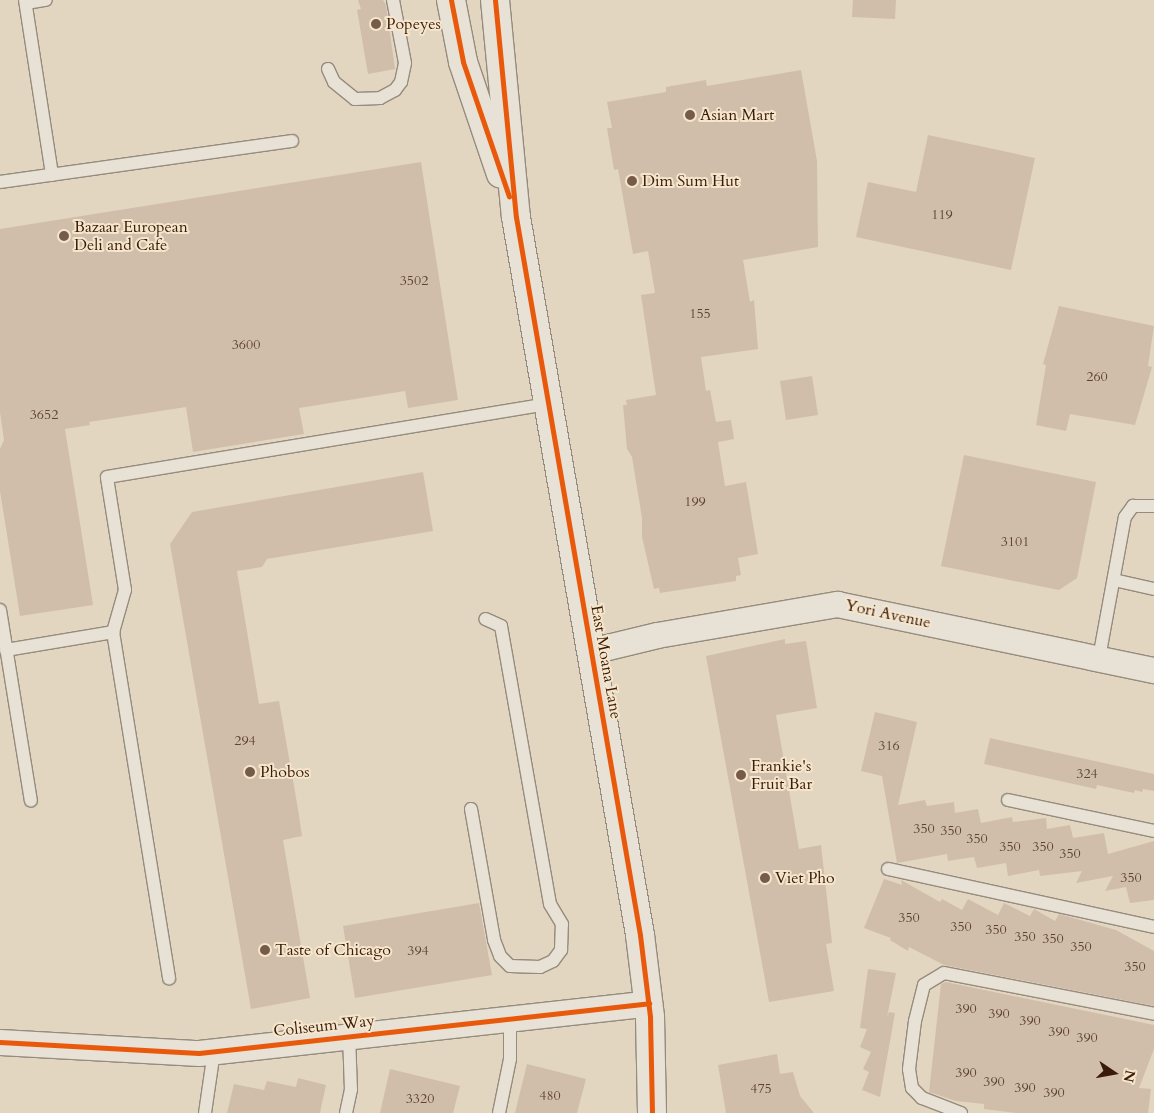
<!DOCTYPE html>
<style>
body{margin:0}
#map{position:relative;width:1154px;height:1113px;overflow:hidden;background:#e2d6c0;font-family:Cardo,serif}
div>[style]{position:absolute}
.building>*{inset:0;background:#d0beab}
.roads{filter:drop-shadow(1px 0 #968b7c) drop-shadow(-1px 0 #968b7c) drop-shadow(0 1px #968b7c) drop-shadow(0 -1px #968b7c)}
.service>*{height:12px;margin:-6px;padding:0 6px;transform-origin:6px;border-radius:6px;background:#e7e1d6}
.minor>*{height:25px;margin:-12.5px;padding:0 12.5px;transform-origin:12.5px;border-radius:12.5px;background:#e7e1d6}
.secondary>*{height:28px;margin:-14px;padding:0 14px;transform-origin:14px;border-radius:14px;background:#e7e1d6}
.cycleway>*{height:5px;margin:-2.5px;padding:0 2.5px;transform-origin:2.5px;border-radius:2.5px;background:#e8590c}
.dots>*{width:14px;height:14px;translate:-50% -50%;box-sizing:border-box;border:2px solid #f6e6cc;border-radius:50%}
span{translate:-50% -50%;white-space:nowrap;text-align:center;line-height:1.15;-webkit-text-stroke:4px #f6e6cc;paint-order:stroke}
.number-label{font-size:14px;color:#604332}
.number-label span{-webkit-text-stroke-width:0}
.poi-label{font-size:16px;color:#3a1a0a}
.left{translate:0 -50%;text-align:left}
.street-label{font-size:16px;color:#3a1a0a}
.north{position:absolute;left:1089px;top:1048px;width:50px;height:50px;-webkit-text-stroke:4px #f6e6cc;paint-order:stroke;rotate:102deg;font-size:14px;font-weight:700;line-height:20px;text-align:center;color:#3a1a0a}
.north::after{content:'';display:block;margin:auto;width:18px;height:22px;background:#3a1a0a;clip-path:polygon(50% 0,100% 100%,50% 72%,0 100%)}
</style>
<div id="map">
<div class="building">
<div style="clip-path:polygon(358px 0,383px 0,386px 5px,395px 69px,368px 74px,357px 10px,361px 9px)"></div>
<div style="clip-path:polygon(853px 0,896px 0,895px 19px,852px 17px)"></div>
<div style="clip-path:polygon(801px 70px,817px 161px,818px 247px,743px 260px,750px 302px,754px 300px,758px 349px,701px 357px,706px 391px,710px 390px,716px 422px,731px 420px,734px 439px,718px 442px,725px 486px,746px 482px,758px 554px,738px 558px,741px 575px,736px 576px,736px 581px,660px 593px,659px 588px,654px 589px,642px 537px,642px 518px,632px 457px,627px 449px,623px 405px,627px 405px,626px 400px,656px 395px,641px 295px,655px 293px,648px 251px,633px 254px,618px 169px,614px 170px,607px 128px,612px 128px,607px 102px,666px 92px,666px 87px,706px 80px,707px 86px)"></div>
<div style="clip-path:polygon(928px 135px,1035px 158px,1011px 270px,856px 237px,868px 182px,916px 192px)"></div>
<div style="clip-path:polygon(421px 162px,458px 400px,408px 408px,405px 391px,299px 408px,304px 434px,193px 452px,186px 407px,89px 422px,90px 425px,65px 429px,93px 605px,20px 616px,0 491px,0 449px,4px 440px,0 412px,0 229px)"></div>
<div style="clip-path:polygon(1059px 306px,1154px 326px,1148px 366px,1152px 367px,1135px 425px,1070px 414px,1066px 431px,1036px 425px,1046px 365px,1043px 364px)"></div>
<div style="clip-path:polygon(812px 376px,818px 415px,786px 420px,780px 381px)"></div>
<div style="clip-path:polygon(964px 455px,1096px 482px,1077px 578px,1059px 590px,941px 566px)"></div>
<div style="clip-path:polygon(423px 472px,433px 531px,267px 559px,262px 567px,237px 571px,259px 704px,279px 701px,298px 809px,302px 836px,283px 840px,310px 998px,251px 1009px,170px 544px,192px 512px)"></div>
<div style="clip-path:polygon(785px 639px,785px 644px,806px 641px,817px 708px,776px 715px,799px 849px,821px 845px,832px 943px,826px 944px,834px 991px,769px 1002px,706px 656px)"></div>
<div style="clip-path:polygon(875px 712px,917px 722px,898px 805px,925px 800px,927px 806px,954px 802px,955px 813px,978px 809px,981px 823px,1012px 817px,1013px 822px,1046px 818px,1047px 829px,1070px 825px,1073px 838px,1104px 833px,1108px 854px,1154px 841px,1154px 900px,1130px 903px,1126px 887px,1105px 891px,1113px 876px,1076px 883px,1082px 871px,1040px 876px,1039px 870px,1008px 876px,1006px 863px,977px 868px,974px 857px,948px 861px,947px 854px,897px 863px,882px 776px,861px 771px)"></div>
<div style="clip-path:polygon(990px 738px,1154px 774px,1154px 791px,1143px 789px,1142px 792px,1135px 790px,1134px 793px,1097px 785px,1096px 789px,984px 764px)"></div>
<div style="clip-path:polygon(884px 879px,902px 885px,901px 880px,940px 902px,942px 899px,962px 910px,968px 899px,998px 915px,1004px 903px,1030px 916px,1034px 909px,1055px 921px,1059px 914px,1116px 930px,1154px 951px,1154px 1006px,944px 965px,909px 947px,908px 951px,890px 940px,891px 938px,864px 928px)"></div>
<div style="clip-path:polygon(479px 903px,492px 975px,355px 998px,343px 926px)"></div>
<div style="clip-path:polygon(868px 969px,896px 973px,887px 1017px,889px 1012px,895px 1013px,880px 1097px,862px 1090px,869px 1072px,863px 1069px,871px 1052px,860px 1047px,867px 1029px,860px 1028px)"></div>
<div style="clip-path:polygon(946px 982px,1154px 1025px,1154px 1049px,1139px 1088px,1151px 1089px,1148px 1113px,1016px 1113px,984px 1109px,984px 1104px,956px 1101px,929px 1092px,941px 984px)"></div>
<div style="clip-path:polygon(777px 1054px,780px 1074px,793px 1072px,800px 1096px,814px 1113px,726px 1113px,718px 1065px)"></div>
<div style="clip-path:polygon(527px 1064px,586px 1079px,577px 1113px,515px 1113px)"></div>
<div style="clip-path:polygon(390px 1069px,460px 1086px,453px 1113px,380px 1113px)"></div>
<div style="clip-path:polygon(298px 1078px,326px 1085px,320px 1113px,227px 1113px,234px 1084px,264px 1090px,267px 1081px,296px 1087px)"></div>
</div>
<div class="roads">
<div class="service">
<div style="left:25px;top:0;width:177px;rotate:81.2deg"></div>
<div style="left:26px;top:3px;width:20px;rotate:-9deg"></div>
<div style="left:328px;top:69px;width:14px;rotate:65deg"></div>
<div style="left:334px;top:82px;width:27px;rotate:39deg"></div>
<div style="left:355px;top:99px;width:25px;rotate:-2deg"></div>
<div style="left:380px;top:98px;width:17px;rotate:-28deg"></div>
<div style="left:395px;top:90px;width:10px;rotate:-53deg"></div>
<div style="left:401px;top:82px;width:19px;rotate:-78deg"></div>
<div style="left:405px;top:63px;width:64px;rotate:-100.8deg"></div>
<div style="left:0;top:182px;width:295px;rotate:-8deg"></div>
<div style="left:1114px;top:580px;width:41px;rotate:12.7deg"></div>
<div style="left:0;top:610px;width:193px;rotate:80.8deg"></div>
<div style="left:113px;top:632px;width:44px;rotate:-74.1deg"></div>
<div style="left:125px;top:590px;width:114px;rotate:-99.1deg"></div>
<div style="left:107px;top:477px;width:449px;rotate:-9.4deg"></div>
<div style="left:6px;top:650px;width:109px;rotate:-9.5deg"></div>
<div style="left:113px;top:632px;width:351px;rotate:80.8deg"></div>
<div style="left:1099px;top:658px;width:143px;rotate:-79.6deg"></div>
<div style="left:1125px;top:517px;width:14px;rotate:-54deg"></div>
<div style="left:1133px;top:506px;width:21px"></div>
<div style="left:1008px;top:800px;width:149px;rotate:12deg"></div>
<div style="left:471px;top:809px;width:133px;rotate:80deg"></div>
<div style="left:494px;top:940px;width:17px;rotate:69deg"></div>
<div style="left:500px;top:956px;width:14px;rotate:45deg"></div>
<div style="left:510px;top:966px;width:30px;rotate:2deg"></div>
<div style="left:540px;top:967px;width:14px;rotate:-25deg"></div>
<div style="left:553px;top:961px;width:14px;rotate:-54deg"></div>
<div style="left:561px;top:950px;width:26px;rotate:-88deg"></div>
<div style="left:562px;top:924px;width:23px;rotate:-121deg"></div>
<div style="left:550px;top:904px;width:282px;rotate:-100deg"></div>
<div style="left:501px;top:626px;width:17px;rotate:-156deg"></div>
<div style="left:888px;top:869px;width:272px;rotate:12.3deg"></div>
<div style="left:205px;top:1113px;width:63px;rotate:-81.7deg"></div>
<div style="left:346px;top:1113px;width:24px;rotate:-78deg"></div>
<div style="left:351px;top:1090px;width:54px;rotate:-92.1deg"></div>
<div style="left:499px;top:1113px;width:55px;rotate:-78.5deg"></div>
<div style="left:510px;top:1059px;width:40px;rotate:-90deg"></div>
<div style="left:961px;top:1113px;width:42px;rotate:-159deg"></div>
<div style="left:922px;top:1098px;width:14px;rotate:-135deg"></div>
<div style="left:912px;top:1088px;width:19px;rotate:-99deg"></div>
<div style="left:909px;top:1069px;width:48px;rotate:-82.9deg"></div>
<div style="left:915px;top:1021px;width:37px;rotate:-76deg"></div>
<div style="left:924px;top:985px;width:23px;rotate:-31deg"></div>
<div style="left:944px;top:973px;width:214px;rotate:11deg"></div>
</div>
<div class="minor">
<div style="left:591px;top:651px;width:68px;rotate:-13.6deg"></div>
<div style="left:657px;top:635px;width:183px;rotate:-9.8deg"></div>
<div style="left:837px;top:604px;width:324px;rotate:11.8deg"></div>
<div style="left:0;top:1042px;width:199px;rotate:3.2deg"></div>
<div style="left:199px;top:1053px;width:453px;rotate:-6.3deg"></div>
</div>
<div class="secondary">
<div style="left:451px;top:0;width:63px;rotate:79deg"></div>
<div style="left:463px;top:62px;width:118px;rotate:71.3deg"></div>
<div style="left:495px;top:0;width:218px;rotate:84.5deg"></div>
<div style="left:516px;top:217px;width:729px;rotate:80.2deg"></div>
<div style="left:640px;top:935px;width:83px;rotate:83deg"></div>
<div style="left:650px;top:1017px;width:96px;rotate:88.8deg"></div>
</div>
</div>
<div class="cycleway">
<div style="left:451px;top:0;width:63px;rotate:79deg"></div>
<div style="left:463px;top:62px;width:142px;rotate:71.1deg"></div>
<div style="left:495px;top:0;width:218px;rotate:84.5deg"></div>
<div style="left:516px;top:217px;width:729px;rotate:80.2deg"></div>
<div style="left:640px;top:935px;width:83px;rotate:83deg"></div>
<div style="left:650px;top:1017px;width:96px;rotate:88.8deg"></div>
<div style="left:0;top:1042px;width:199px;rotate:3.2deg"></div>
<div style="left:199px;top:1053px;width:453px;rotate:-6.3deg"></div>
</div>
<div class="dots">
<div style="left:376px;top:24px;background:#755c4a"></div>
<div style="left:690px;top:115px;background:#755c4a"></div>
<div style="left:632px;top:181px;background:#755c4a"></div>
<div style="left:64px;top:236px;background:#755c4a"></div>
<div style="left:250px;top:772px;background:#755c4a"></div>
<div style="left:741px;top:775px;background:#755c4a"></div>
<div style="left:765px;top:878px;background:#755c4a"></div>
<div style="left:265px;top:950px;background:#755c4a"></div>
</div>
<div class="number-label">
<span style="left:942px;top:215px">119</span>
<span style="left:414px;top:281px">3502</span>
<span style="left:700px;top:314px">155</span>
<span style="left:246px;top:345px">3600</span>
<span style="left:1097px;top:377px">260</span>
<span style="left:44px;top:415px">3652</span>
<span style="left:695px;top:502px">199</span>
<span style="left:1015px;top:542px">3101</span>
<span style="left:245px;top:741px">294</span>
<span style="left:889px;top:746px">316</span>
<span style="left:1087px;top:774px">324</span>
<span style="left:924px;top:829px">350</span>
<span style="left:951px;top:831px">350</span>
<span style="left:977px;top:839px">350</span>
<span style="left:1010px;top:847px">350</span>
<span style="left:1043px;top:847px">350</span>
<span style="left:1070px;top:854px">350</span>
<span style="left:1131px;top:878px">350</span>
<span style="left:909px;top:918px">350</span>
<span style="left:961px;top:927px">350</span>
<span style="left:996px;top:930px">350</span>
<span style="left:1025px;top:937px">350</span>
<span style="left:1053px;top:939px">350</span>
<span style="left:1081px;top:947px">350</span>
<span style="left:418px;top:951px">394</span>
<span style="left:1135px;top:967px">350</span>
<span style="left:966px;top:1009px">390</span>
<span style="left:999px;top:1014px">390</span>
<span style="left:1030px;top:1021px">390</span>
<span style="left:1059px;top:1032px">390</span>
<span style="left:1087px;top:1038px">390</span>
<span style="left:966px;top:1073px">390</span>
<span style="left:994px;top:1082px">390</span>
<span style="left:1025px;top:1088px">390</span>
<span style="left:761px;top:1089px">475</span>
<span style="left:1054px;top:1093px">390</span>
<span style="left:550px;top:1096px">480</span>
<span style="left:420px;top:1099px">3320</span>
</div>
<div class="poi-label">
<span class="left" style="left:386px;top:24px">Popeyes</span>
<span class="left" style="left:700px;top:115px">Asian Mart</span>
<span class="left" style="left:642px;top:181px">Dim Sum Hut</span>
<span class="left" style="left:74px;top:236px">Bazaar European<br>Deli and Cafe</span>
<span class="left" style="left:751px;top:775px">Frankie's<br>Fruit Bar</span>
<span class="left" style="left:260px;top:772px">Phobos</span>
<span class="left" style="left:775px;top:878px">Viet Pho</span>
<span class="left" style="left:275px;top:950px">Taste of Chicago</span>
</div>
<div class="street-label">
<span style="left:888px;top:614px;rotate:12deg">Yori Avenue</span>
<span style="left:606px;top:662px;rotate:80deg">East Moana Lane</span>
<span style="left:324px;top:1026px;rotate:-6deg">Coliseum Way</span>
</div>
<div class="north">N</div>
</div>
